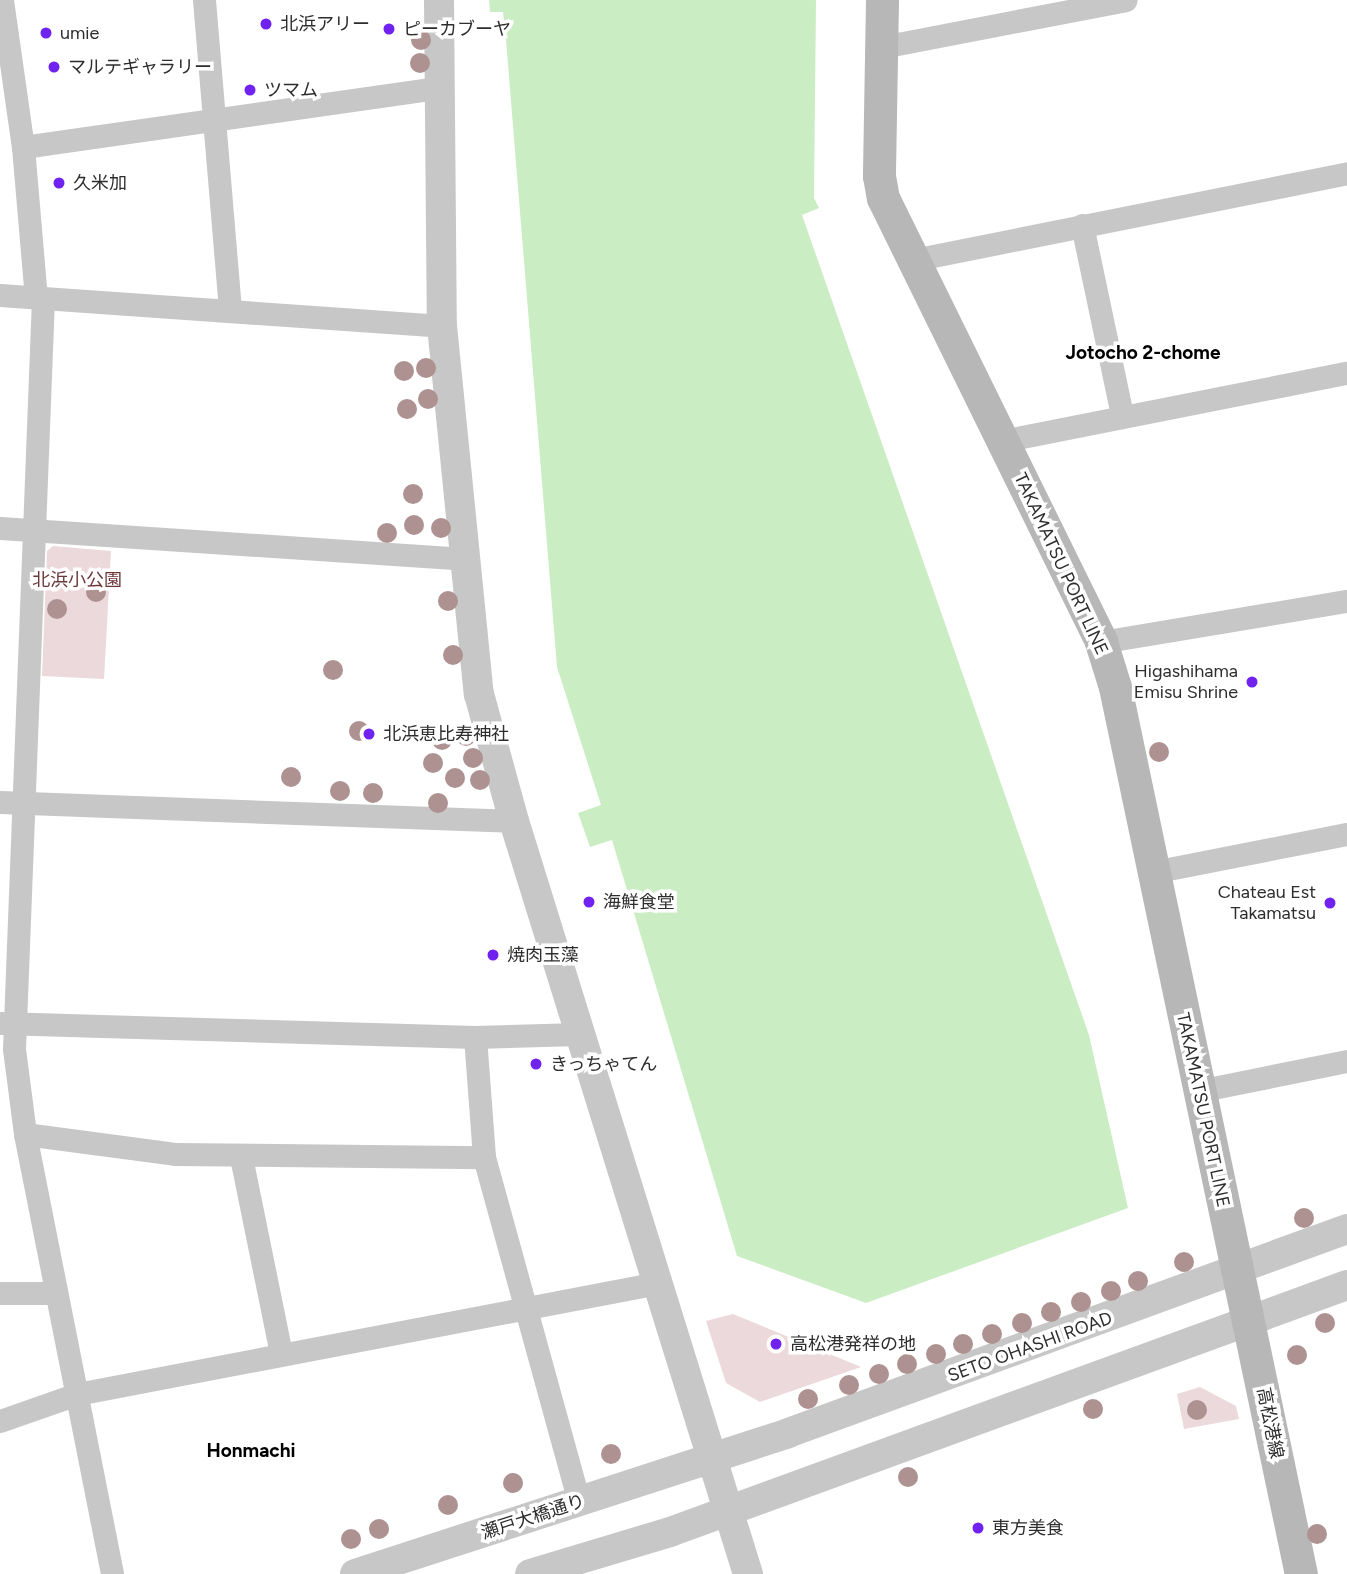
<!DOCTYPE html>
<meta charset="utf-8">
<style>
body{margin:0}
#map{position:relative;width:1347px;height:1574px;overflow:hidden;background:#fff;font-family:Figtree,"Noto Sans JP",sans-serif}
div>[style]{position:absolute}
.green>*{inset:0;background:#ecd9db}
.water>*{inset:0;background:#cbedc4}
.minor>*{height:23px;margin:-11.5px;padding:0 11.5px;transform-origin:11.5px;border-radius:11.5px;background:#c7c7c7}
.tertiary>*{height:30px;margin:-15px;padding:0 15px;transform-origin:15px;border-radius:15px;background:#c7c7c7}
.secondary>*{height:33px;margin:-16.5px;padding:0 16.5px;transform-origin:16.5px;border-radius:16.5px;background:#b7b7b7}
.trees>*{width:20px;height:20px;margin:-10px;border-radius:50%;background:#ae9292}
.dots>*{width:19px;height:19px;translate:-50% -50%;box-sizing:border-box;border:4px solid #fff;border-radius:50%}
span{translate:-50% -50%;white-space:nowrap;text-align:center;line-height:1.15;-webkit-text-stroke:7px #fff;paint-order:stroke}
.poi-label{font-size:18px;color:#2d2d2d}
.left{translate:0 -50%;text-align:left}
.right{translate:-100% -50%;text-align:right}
.street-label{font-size:18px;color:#2d2d2d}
.park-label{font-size:18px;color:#6b3839}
.neighbourhood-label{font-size:19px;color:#000;font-weight:700}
</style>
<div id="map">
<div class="green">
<div style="clip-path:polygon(53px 546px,111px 551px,104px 679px,42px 676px,47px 551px)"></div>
<div style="clip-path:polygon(733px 1314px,861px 1367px,760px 1402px,726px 1383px,706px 1321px)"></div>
<div style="clip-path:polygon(1200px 1387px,1236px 1406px,1239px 1419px,1184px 1429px,1177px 1394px)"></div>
</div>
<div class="water">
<div style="clip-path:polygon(489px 0,816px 0,814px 198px,819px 208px,802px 215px,1089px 1035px,1128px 1208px,866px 1303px,737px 1256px,612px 840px,590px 847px,578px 813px,601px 805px,557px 667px,506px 40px,503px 12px,490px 12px)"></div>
</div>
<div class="minor">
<div style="left:2px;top:0;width:148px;rotate:81.9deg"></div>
<div style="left:23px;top:147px;width:152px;rotate:85.1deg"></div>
<div style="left:204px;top:0;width:311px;rotate:85.2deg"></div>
<div style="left:882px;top:47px;width:248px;rotate:-10.9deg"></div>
<div style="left:23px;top:147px;width:419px;rotate:-8.1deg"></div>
<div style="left:1082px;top:225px;width:194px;rotate:78.1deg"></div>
<div style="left:913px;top:260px;width:443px;rotate:-11.3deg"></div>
<div style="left:0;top:295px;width:443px;rotate:4deg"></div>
<div style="left:43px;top:298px;width:752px;rotate:92.21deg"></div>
<div style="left:14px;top:1049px;width:86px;rotate:82.6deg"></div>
<div style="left:25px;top:1134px;width:449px;rotate:78.8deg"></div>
<div style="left:1002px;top:441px;width:352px;rotate:-11.2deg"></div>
<div style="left:0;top:528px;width:466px;rotate:3.8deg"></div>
<div style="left:1101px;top:642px;width:249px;rotate:-9.5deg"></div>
<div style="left:0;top:802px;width:514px;rotate:2.12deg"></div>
<div style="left:1153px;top:872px;width:198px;rotate:-11.1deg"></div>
<div style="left:0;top:1023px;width:475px;rotate:1.7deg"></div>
<div style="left:475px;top:1037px;width:105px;rotate:-1.6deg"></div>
<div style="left:475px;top:1037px;width:120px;rotate:85.7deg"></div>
<div style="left:484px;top:1157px;width:359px;rotate:74.6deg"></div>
<div style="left:1198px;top:1091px;width:152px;rotate:-11.4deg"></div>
<div style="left:25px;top:1134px;width:151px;rotate:7.6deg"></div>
<div style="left:175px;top:1154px;width:309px;rotate:0.6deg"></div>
<div style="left:241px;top:1157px;width:201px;rotate:78.5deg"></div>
<div style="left:0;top:1293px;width:56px"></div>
<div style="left:0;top:1421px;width:82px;rotate:-19.3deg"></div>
<div style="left:77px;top:1394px;width:592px;rotate:-10.82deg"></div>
</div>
<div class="tertiary">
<div style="left:439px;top:0;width:326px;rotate:89.5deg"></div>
<div style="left:442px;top:326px;width:370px;rotate:84.3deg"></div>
<div style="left:479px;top:694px;width:132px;rotate:74.6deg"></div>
<div style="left:514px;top:821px;width:789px;rotate:72.74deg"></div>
<div style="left:355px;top:1574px;width:455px;rotate:-18deg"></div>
<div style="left:788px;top:1433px;width:595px;rotate:-20.05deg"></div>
<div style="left:530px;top:1574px;width:146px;rotate:-16.7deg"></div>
<div style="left:670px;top:1532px;width:721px;rotate:-20.04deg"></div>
</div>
<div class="secondary">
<div style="left:882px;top:0;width:176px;rotate:91deg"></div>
<div style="left:879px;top:176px;width:22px;rotate:80deg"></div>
<div style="left:883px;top:198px;width:495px;rotate:63.8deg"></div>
<div style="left:1101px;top:642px;width:47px;rotate:72.7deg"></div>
<div style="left:1115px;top:687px;width:906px;rotate:78.16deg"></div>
</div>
<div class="trees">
<div style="left:421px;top:40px"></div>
<div style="left:420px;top:63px"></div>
<div style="left:426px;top:368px"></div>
<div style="left:404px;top:371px"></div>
<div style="left:428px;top:399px"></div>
<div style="left:407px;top:409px"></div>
<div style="left:413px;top:494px"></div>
<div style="left:414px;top:525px"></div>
<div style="left:441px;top:528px"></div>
<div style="left:387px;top:533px"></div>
<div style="left:96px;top:592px"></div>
<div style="left:448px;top:601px"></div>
<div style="left:57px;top:609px"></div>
<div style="left:453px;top:655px"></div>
<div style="left:333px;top:670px"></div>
<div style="left:359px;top:731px"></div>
<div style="left:466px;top:736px"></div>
<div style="left:442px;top:740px"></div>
<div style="left:1159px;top:752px"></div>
<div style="left:473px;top:758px"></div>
<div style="left:433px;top:763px"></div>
<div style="left:291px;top:777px"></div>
<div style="left:455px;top:778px"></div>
<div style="left:480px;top:780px"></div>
<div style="left:340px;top:791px"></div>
<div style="left:373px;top:793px"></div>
<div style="left:438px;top:803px"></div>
<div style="left:1304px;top:1218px"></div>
<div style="left:1184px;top:1262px"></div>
<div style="left:1138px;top:1281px"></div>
<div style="left:1111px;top:1291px"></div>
<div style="left:1081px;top:1302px"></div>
<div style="left:1051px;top:1312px"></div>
<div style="left:1022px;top:1323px"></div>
<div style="left:1325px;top:1323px"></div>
<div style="left:992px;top:1334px"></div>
<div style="left:963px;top:1344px"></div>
<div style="left:936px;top:1354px"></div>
<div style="left:1297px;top:1355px"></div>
<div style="left:907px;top:1364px"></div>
<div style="left:879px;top:1374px"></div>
<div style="left:849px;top:1385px"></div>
<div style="left:808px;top:1399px"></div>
<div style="left:1093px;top:1409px"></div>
<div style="left:1197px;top:1410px"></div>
<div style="left:611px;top:1454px"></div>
<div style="left:908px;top:1477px"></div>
<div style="left:513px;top:1483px"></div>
<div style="left:448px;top:1505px"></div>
<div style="left:379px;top:1529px"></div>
<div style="left:1317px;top:1534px"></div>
<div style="left:351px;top:1539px"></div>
</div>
<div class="dots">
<div style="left:266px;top:24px;background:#7023f0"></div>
<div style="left:389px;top:29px;background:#7023f0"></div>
<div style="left:46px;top:33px;background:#7023f0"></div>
<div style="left:54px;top:67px;background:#7023f0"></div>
<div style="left:250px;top:90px;background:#7023f0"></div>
<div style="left:59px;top:183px;background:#7023f0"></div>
<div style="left:1252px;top:682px;background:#7023f0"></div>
<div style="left:369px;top:734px;background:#7023f0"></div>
<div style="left:589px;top:902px;background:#7023f0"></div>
<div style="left:1330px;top:903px;background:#7023f0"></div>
<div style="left:493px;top:955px;background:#7023f0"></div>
<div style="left:536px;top:1064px;background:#7023f0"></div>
<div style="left:776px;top:1344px;background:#7023f0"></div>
<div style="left:978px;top:1528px;background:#7023f0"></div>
</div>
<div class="poi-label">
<span class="left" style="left:280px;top:24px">北浜アリー</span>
<span class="left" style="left:403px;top:29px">ピーカブーヤ</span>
<span class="left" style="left:60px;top:33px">umie</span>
<span class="left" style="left:68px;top:67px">マルテギャラリー</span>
<span class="left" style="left:264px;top:90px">ツマム</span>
<span class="left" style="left:73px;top:183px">久米加</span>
<span class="right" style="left:1238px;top:682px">Higashihama<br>Emisu Shrine</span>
<span class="left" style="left:383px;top:734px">北浜恵比寿神社</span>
<span class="right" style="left:1316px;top:903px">Chateau Est<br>Takamatsu</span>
<span class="left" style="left:603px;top:902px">海鮮食堂</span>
<span class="left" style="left:507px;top:955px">焼肉玉藻</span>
<span class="left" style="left:550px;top:1064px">きっちゃてん</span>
<span class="left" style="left:790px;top:1344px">高松港発祥の地</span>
<span class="left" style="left:992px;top:1528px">東方美食</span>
</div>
<div class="street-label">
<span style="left:1061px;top:564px;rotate:65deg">TAKAMATSU PORT LINE</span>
<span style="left:1203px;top:1110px;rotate:78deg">TAKAMATSU PORT LINE</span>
<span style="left:1030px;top:1347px;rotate:-20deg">SETO OHASHI ROAD</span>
<span style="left:1270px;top:1423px;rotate:79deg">高松港線</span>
<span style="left:533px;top:1517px;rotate:-18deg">瀬戸大橋通り</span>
</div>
<div class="park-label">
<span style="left:77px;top:580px">北浜小公園</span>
</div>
<div class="neighbourhood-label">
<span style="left:1143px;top:353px">Jotocho 2-chome</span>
<span style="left:251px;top:1451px">Honmachi</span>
</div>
</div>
